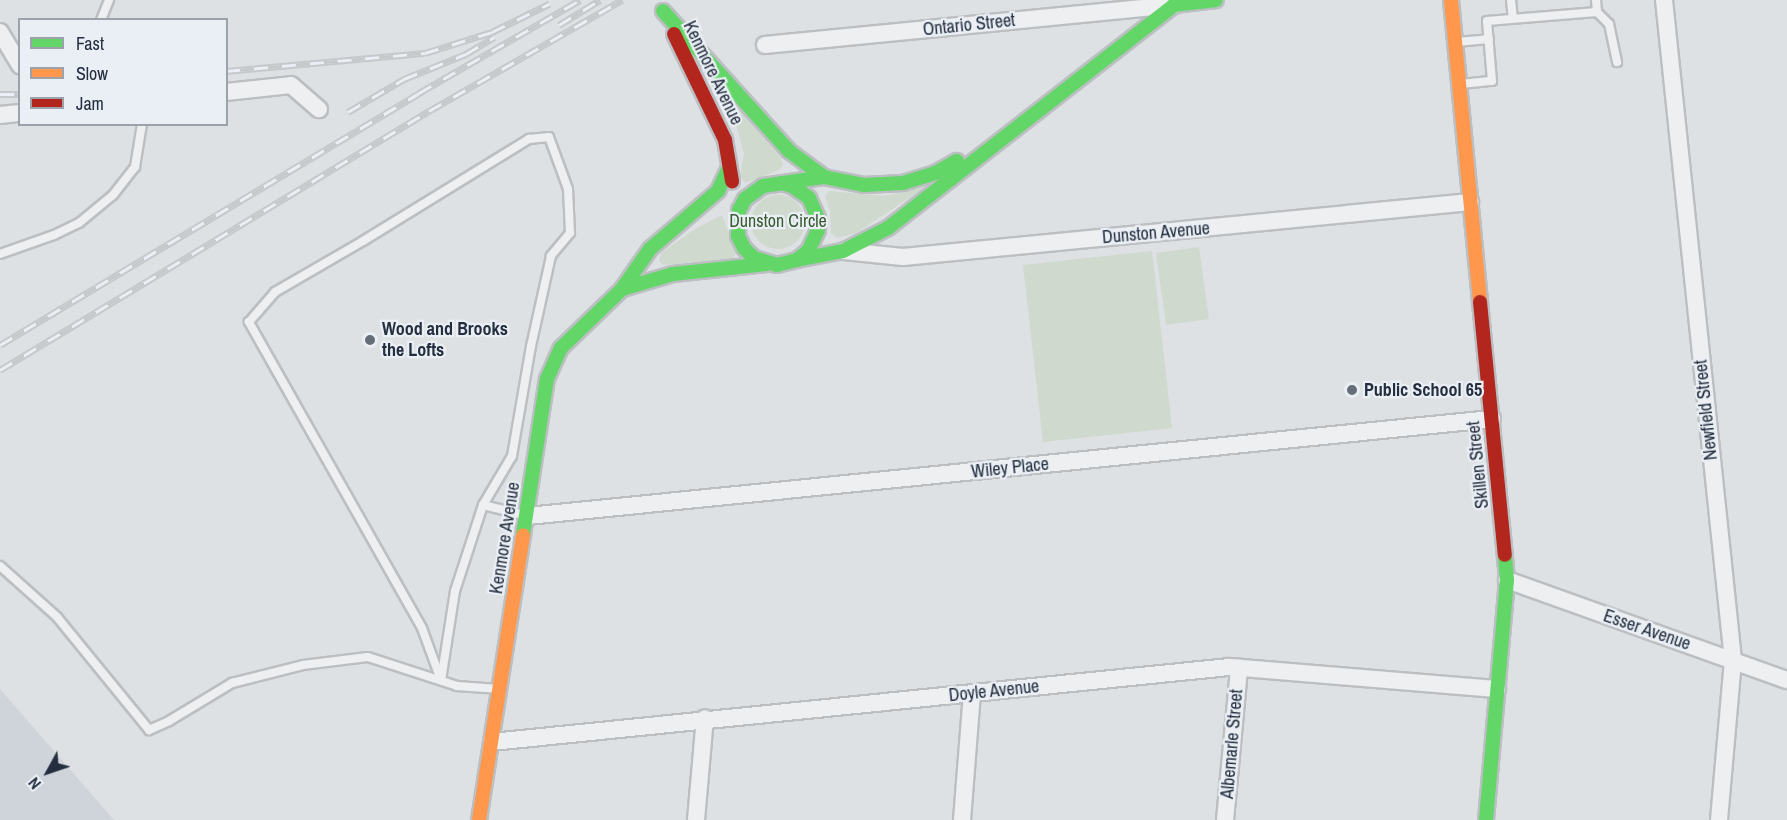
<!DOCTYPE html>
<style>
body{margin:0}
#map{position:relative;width:1787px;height:820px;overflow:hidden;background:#dee1e4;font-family:"Archivo Narrow",sans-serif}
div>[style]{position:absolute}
.built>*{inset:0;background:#cfd4db}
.green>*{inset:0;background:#cfd9cd}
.round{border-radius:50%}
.roads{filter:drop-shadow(2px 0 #bcbfc2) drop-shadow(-2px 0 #bcbfc2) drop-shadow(0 2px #bcbfc2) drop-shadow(0 -2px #bcbfc2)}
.lane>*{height:8px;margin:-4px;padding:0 4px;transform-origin:4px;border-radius:4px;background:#edeff1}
.street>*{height:16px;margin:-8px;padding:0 8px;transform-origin:8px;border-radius:8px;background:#edeff1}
.fast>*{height:14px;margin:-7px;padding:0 7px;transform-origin:7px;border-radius:7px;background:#63d668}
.slow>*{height:14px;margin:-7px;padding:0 7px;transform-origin:7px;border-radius:7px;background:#ff974d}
.jam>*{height:14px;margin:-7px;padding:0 7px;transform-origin:7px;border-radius:7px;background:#b3261e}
.rail>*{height:7px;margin-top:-3.5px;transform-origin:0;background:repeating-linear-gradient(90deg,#eaeff5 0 14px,#c6c9cc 0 28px);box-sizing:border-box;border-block:2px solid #c6c9cc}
.dots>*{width:16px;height:16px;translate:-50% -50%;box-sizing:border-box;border:3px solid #eaeff5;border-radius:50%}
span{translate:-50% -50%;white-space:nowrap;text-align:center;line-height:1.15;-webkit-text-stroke:4.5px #eaeff5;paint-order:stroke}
.street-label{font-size:18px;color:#242e3e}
.park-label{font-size:18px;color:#395b30}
.poi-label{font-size:18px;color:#242e3e;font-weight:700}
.left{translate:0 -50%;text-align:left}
.legend{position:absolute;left:18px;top:18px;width:210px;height:108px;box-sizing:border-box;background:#eaeff5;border:2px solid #9ba2ac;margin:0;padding:8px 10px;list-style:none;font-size:18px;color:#242e3e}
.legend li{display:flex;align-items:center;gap:12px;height:30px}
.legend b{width:30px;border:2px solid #9ba2ac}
.north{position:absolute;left:18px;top:742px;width:60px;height:60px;-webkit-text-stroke:4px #eaeff5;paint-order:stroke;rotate:230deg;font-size:16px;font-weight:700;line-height:24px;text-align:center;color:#242e3e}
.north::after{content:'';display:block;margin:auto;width:21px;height:27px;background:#242e3e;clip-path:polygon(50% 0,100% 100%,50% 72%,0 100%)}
</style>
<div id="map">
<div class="built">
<div style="clip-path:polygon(0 689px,114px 820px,0 820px)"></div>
</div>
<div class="green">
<div style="clip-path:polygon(702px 69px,781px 158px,783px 166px,777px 171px,745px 183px,740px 175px,744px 154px,737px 128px)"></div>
<div style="clip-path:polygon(926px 187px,856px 233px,837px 238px,831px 233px,830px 211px,825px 197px,829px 191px,885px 196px)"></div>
<div class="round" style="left:751px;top:195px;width:54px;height:54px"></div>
<div style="clip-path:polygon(722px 215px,736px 252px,733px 259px,663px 265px,659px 261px,661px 253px,695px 229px)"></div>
<div style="clip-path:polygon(1199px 247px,1209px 319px,1166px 325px,1156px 253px)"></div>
<div style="clip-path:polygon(1152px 251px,1172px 428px,1043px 442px,1023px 265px)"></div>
</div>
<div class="roads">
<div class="lane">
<div style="left:1511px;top:0;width:18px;rotate:84deg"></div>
<div style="left:1596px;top:0;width:12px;rotate:85deg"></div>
<div style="left:101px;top:20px;width:22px;rotate:-68deg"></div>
<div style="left:1456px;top:42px;width:33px;rotate:-5deg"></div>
<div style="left:1461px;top:84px;width:31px;rotate:-6deg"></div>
<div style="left:1492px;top:81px;width:60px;rotate:-94.8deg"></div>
<div style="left:1487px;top:21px;width:110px;rotate:-4.7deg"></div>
<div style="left:1597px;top:12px;width:17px;rotate:45deg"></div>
<div style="left:1609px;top:24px;width:39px;rotate:78deg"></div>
<div style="left:0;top:254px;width:57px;rotate:-19.4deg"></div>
<div style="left:54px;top:235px;width:28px;rotate:-26deg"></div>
<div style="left:79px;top:223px;width:44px;rotate:-39.5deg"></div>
<div style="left:113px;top:195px;width:36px;rotate:-52deg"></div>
<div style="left:135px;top:167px;width:44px;rotate:-80.8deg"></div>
<div style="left:483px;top:505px;width:90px;rotate:108deg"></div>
<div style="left:455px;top:591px;width:90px;rotate:98.9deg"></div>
<div style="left:441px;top:680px;width:55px;rotate:-110.1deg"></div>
<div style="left:422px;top:628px;width:352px;rotate:-119.5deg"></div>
<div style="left:249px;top:322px;width:40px;rotate:-49deg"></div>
<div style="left:275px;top:292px;width:102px;rotate:-30.1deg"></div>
<div style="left:363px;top:241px;width:195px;rotate:-31.6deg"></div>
<div style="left:529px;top:139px;width:20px;rotate:-6deg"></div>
<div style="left:549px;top:137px;width:55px;rotate:69.9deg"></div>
<div style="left:568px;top:189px;width:44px;rotate:87.4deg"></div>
<div style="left:570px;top:233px;width:30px;rotate:130deg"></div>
<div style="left:551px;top:256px;width:92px;rotate:102.5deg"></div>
<div style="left:531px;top:346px;width:112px;rotate:99.8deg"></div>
<div style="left:512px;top:456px;width:57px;rotate:120.6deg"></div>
<div style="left:483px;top:505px;width:42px;rotate:13.7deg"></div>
<div style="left:0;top:566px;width:76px;rotate:41.8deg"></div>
<div style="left:57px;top:617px;width:146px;rotate:50.8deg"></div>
<div style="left:149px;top:730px;width:22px;rotate:-24deg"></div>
<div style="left:169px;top:721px;width:74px;rotate:-31.1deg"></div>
<div style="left:232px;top:683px;width:73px;rotate:-14.2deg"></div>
<div style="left:303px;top:665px;width:65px;rotate:-7deg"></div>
<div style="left:368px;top:657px;width:94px;rotate:18deg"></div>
<div style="left:457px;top:686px;width:39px;rotate:4deg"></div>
</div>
<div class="street">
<div style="left:1664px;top:0;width:664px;rotate:84.03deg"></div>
<div style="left:1733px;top:660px;width:161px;rotate:95deg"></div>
<div style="left:0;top:32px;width:39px;rotate:59deg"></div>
<div style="left:765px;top:45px;width:410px;rotate:-5.6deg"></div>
<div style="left:226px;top:92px;width:65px;rotate:-6.1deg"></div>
<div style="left:291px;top:85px;width:37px;rotate:41deg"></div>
<div style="left:0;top:115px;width:20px;rotate:-6deg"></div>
<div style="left:844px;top:251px;width:59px;rotate:5.8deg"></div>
<div style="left:903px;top:257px;width:570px;rotate:-5.54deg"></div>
<div style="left:528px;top:516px;width:969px;rotate:-5.75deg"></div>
<div style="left:1507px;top:580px;width:297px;rotate:19.7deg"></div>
<div style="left:492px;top:742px;width:741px;rotate:-5.81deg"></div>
<div style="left:1229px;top:667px;width:269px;rotate:4.7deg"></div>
<div style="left:696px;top:820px;width:102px;rotate:-85deg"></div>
<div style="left:962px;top:820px;width:126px;rotate:-85.5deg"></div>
<div style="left:1225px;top:820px;width:153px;rotate:-84.7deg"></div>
</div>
<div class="fast">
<div style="left:663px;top:11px;width:188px;rotate:48deg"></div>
<div style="left:789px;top:151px;width:44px;rotate:36.6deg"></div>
<div style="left:824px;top:177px;width:41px;rotate:11.3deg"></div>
<div style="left:864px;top:185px;width:39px;rotate:-3deg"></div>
<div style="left:903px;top:183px;width:34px;rotate:-17deg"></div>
<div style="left:935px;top:173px;width:25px;rotate:-29deg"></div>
<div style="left:782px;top:183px;width:10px;rotate:17deg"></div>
<div style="left:792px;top:186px;width:21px;rotate:35deg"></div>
<div style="left:809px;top:198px;width:22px;rotate:66deg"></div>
<div style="left:818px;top:218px;width:12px;rotate:90deg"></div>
<div style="left:818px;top:230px;width:23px;rotate:115deg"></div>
<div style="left:808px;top:251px;width:14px;rotate:141deg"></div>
<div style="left:797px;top:260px;width:21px;rotate:166deg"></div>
<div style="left:777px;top:265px;width:24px;rotate:-163deg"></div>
<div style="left:754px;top:258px;width:14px;rotate:-135deg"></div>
<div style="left:744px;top:248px;width:13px;rotate:-117deg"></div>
<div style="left:738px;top:236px;width:26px;rotate:-88deg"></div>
<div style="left:739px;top:210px;width:13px;rotate:-61deg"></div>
<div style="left:745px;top:199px;width:22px;rotate:-36deg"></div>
<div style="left:763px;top:186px;width:62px;rotate:-8.4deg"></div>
<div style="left:797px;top:260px;width:47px;rotate:-11.1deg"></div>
<div style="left:843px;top:251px;width:51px;rotate:-27.1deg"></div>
<div style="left:888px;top:228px;width:363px;rotate:-37.9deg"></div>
<div style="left:1174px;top:5px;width:42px;rotate:-6.8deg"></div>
<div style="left:622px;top:289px;width:53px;rotate:-16.4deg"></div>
<div style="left:673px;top:274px;width:94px;rotate:-6.1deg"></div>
<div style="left:523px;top:535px;width:158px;rotate:-81.3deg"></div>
<div style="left:547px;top:379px;width:34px;rotate:-66deg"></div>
<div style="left:561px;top:348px;width:85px;rotate:-44deg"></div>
<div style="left:622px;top:289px;width:49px;rotate:-55deg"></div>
<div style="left:650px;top:249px;width:89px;rotate:-40.5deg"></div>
<div style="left:718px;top:191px;width:26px;rotate:-65deg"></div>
<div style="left:1486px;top:820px;width:241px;rotate:-85deg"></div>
<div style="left:1507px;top:580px;width:25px;rotate:-95deg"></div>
</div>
<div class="slow">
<div style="left:1451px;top:0;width:303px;rotate:84.5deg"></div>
<div style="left:479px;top:820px;width:288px;rotate:-81.2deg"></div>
</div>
<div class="jam">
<div style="left:674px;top:34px;width:118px;rotate:64.3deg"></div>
<div style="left:725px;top:140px;width:42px;rotate:80.3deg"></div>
<div style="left:1480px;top:302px;width:254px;rotate:84.4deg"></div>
</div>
</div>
<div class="rail">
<div style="left:559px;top:25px;width:48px;rotate:-31.4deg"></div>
<div style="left:226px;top:71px;width:200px;rotate:-5.2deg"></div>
<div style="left:425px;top:53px;width:70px;rotate:-17.4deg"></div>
<div style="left:492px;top:32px;width:64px;rotate:-26.2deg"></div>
<div style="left:0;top:94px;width:20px"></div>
<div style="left:348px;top:112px;width:65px;rotate:-30.5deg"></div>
<div style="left:404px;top:79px;width:67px;rotate:-22deg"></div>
<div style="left:466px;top:54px;width:33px;rotate:-31deg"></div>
<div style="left:0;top:345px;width:489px;rotate:-31deg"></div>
<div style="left:419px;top:93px;width:186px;rotate:-30deg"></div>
<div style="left:0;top:370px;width:501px;rotate:-31.12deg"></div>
<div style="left:429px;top:111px;width:223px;rotate:-29.9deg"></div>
</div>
<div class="dots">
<div style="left:370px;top:340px;background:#656d78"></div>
<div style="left:1352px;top:390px;background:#656d78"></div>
</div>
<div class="street-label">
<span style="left:969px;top:25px;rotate:-6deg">Ontario Street</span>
<span style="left:713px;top:73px;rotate:64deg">Kenmore Avenue</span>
<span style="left:1156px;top:233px;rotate:-5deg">Dunston Avenue</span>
<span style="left:1706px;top:410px;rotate:-96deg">Newfield Street</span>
<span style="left:1478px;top:465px;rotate:-96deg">Skillen Street</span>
<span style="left:1010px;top:468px;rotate:-6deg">Wiley Place</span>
<span style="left:505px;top:538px;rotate:-81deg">Kenmore Avenue</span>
<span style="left:1647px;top:630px;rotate:19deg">Esser Avenue</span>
<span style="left:994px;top:691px;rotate:-6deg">Doyle Avenue</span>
<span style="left:1232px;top:744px;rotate:-85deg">Albemarle Street</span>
</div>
<div class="park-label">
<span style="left:778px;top:221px">Dunston Circle</span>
</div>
<div class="poi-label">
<span class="left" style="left:382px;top:340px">Wood and Brooks<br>the Lofts</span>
<span class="left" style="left:1364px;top:390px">Public School 65</span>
</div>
<ul class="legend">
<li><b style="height:8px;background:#63d668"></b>Fast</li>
<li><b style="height:8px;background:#ff974d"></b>Slow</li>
<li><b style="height:8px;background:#b3261e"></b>Jam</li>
</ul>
<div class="north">N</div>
</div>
